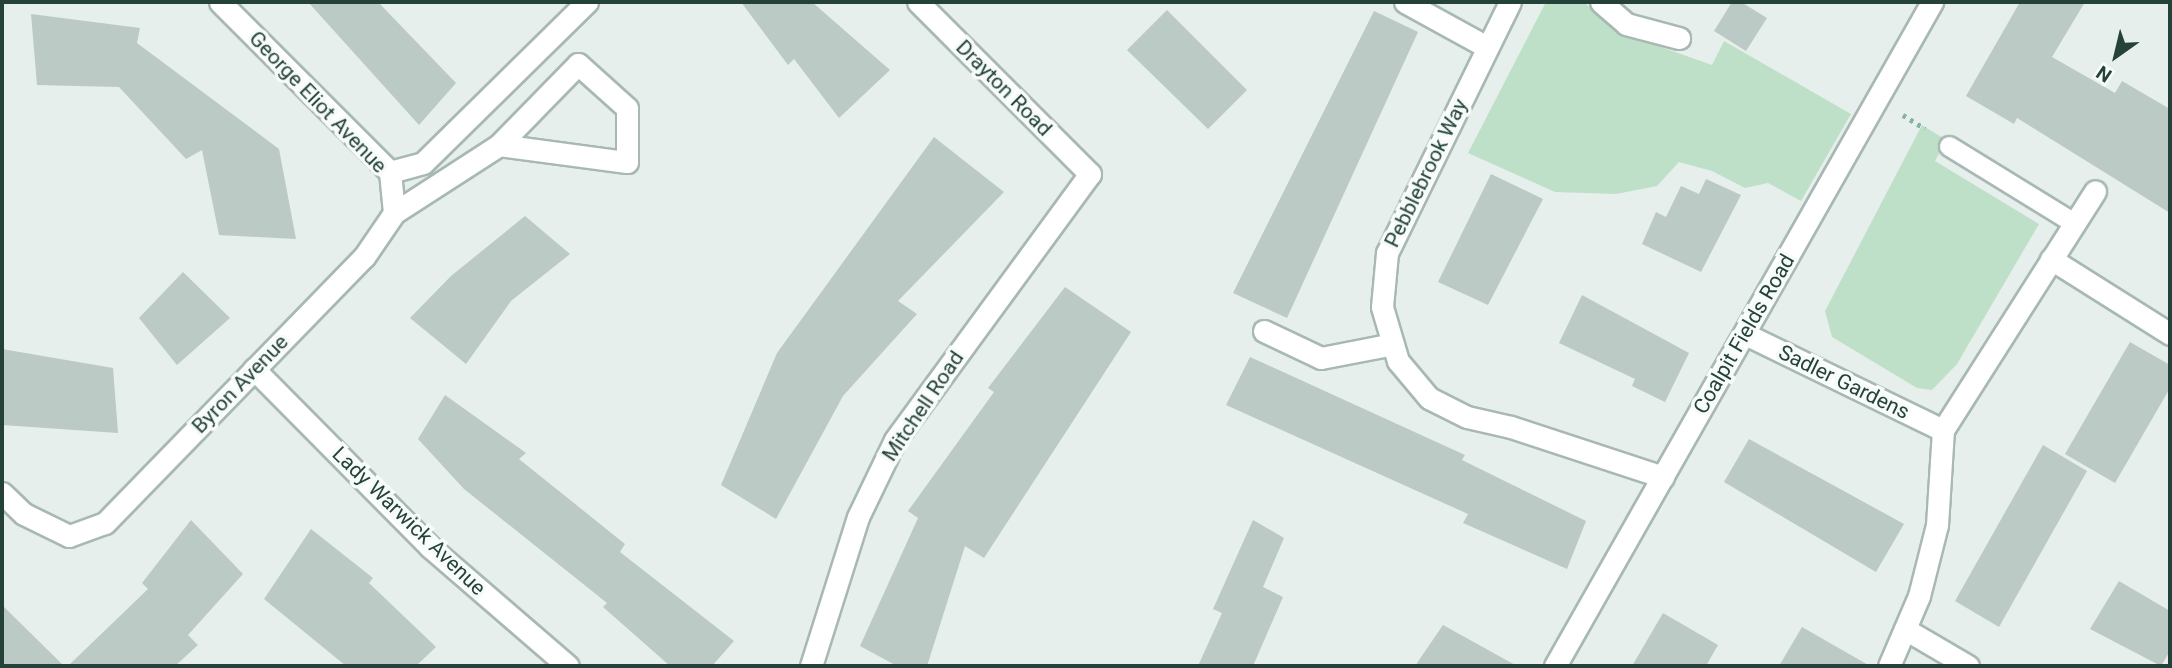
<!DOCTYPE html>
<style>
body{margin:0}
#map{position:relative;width:2172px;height:668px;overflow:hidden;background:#e6efeb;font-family:Roboto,sans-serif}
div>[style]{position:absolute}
.green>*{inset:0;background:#bfe0c8}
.building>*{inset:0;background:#bbcac4}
.path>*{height:4.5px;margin-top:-2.25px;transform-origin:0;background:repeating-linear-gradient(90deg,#86b3a5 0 3.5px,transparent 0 8.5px)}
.roads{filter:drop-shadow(2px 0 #a8b8b2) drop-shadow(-2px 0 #a8b8b2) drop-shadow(0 2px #a8b8b2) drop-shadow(0 -2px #a8b8b2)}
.service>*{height:19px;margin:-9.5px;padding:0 9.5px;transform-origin:9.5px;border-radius:9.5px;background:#fff}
.minor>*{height:21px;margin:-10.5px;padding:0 10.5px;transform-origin:10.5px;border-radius:10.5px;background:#fff}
span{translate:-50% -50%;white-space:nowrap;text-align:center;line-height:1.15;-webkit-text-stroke:7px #f7fbf9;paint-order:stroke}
.street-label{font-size:21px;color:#24423a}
.frame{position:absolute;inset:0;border:4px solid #24423a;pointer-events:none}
.north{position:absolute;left:2081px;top:21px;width:70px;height:70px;-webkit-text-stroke:5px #f7fbf9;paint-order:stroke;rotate:214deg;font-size:19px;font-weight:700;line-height:28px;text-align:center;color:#24423a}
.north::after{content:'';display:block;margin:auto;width:24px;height:32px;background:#24423a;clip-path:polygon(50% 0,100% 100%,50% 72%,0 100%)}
</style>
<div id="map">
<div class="green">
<div style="clip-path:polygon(1546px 2px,1584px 2px,1615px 31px,1712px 65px,1724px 41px,1851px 114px,1801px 201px,1768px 183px,1745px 188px,1712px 171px,1679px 162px,1657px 186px,1616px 194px,1555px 192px,1468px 153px)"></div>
<div style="clip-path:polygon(1922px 125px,1946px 140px,1935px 161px,2039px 224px,1957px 364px,1932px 390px,1917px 388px,1832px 337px,1825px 311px)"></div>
</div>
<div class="building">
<div style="clip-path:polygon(308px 2px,378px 2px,456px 83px,419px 125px)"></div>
<div style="clip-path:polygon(741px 2px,812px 2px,890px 70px,839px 118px,794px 59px,788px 65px)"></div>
<div style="clip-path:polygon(1732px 2px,1741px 2px,1767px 18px,1746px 51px,1714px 31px)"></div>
<div style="clip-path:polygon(2020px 2px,2085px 2px,2052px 57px,2115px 93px,2122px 81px,2170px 109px,2170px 213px,2017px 118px,2014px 124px,1966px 96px)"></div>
<div style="clip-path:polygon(1167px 10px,1247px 90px,1208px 129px,1127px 50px)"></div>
<div style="clip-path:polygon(1374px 11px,1418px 32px,1287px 318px,1233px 293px)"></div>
<div style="clip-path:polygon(31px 14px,140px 28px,137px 43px,279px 149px,296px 239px,219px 235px,202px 150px,186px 159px,119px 87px,37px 85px)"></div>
<div style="clip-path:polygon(934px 137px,1004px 192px,898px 301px,917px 314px,843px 396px,776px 519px,721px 485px,777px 353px)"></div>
<div style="clip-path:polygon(1491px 174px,1543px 199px,1488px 305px,1438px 282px)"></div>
<div style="clip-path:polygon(1706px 179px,1741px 195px,1701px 272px,1642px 244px,1656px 212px,1666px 217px,1681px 186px,1699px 194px)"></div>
<div style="clip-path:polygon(525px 216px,570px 254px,511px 301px,466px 364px,410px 318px,451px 276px)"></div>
<div style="clip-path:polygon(183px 272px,230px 318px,177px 365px,139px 318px)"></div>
<div style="clip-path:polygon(1065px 287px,1131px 332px,984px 558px,965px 546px,927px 666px,897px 666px,860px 646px,918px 518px,908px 511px,994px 392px,988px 388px)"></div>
<div style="clip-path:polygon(1582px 295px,1689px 353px,1665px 402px,1632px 386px,1635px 379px,1559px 343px)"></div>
<div style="clip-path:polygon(2130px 342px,2170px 365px,2170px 388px,2115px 483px,2065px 454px)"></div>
<div style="clip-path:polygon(2px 349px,113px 368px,118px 433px,2px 425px)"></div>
<div style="clip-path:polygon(1250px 357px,1465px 455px,1462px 460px,1586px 521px,1567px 569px,1463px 523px,1468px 514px,1226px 405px)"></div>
<div style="clip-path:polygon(445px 395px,526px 453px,519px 459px,625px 544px,620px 552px,734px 641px,712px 666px,670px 666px,603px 607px,607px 603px,464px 489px,418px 439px)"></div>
<div style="clip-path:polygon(1749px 439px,1904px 524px,1876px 572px,1724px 482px)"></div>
<div style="clip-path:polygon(2043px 445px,2087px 471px,1999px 627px,1955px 601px)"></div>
<div style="clip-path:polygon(191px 520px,243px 574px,188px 635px,198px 645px,175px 666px,68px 666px,148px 589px,142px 583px)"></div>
<div style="clip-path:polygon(1253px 520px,1284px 538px,1263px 587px,1283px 597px,1253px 666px,1198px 666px,1222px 613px,1213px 609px)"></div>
<div style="clip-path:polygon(311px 529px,373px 578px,369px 583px,436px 647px,416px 666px,346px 666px,264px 599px)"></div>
<div style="clip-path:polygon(2119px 581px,2170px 611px,2170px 651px,2161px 666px,2090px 629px)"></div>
<div style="clip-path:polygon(2px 605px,64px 666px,2px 666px)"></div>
<div style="clip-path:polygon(1663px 613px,1718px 645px,1706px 666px,1632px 666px)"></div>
<div style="clip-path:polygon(1443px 625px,1517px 666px,1415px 666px)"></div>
<div style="clip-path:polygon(1802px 627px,1870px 666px,1779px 666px)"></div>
</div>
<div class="path">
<div style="left:1903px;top:115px;width:26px;rotate:32deg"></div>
</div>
<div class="roads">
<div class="service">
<div style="left:1949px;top:146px;width:147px;rotate:31.6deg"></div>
</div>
<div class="minor">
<div style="left:220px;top:2px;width:240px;rotate:45deg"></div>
<div style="left:390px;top:172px;width:41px;rotate:84.4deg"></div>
<div style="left:1405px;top:2px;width:94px;rotate:28.8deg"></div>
<div style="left:1510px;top:2px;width:280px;rotate:116.1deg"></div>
<div style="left:1387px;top:253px;width:54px;rotate:95.3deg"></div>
<div style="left:1382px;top:307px;width:56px;rotate:73.5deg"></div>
<div style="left:1398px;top:361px;width:48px;rotate:50deg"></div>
<div style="left:1429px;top:398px;width:42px;rotate:26.6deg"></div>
<div style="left:1467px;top:417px;width:45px;rotate:12.8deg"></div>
<div style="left:1511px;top:427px;width:160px;rotate:18.2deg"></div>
<div style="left:1601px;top:2px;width:33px;rotate:41deg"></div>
<div style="left:1626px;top:24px;width:55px;rotate:14.8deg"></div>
<div style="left:390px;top:172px;width:34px;rotate:-15deg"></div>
<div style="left:423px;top:163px;width:230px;rotate:-44.5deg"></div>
<div style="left:2051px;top:259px;width:141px;rotate:32.2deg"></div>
<div style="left:1264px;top:331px;width:63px;rotate:25.3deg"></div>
<div style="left:1321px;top:358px;width:73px;rotate:-11deg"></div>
<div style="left:1745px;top:334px;width:220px;rotate:25.9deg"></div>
<div style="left:254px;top:369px;width:250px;rotate:45.3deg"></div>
<div style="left:430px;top:547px;width:182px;rotate:40.8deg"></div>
<div style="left:2px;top:493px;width:30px;rotate:44deg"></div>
<div style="left:24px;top:514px;width:50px;rotate:26.1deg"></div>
<div style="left:69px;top:536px;width:38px;rotate:-20deg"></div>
<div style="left:105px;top:523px;width:371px;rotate:-45.8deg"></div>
<div style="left:364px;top:257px;width:53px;rotate:-55.7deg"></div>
<div style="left:394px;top:213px;width:125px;rotate:-32.9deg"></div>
<div style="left:499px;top:145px;width:129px;rotate:7.6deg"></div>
<div style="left:627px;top:162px;width:54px;rotate:-90deg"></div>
<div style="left:627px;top:108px;width:66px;rotate:-138.1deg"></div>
<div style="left:578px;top:64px;width:113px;rotate:134.3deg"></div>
<div style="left:1905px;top:629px;width:73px;rotate:30.4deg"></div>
<div style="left:811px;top:666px;width:156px;rotate:-72.5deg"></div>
<div style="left:858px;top:517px;width:85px;rotate:-64.3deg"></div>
<div style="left:895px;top:440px;width:330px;rotate:-53.8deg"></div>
<div style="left:1090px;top:174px;width:243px;rotate:-135deg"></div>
<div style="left:1555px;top:666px;width:764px;rotate:-60.41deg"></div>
<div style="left:1889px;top:666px;width:76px;rotate:-66.8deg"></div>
<div style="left:1919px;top:596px;width:73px;rotate:-75.8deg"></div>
<div style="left:1937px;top:525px;width:95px;rotate:-86.4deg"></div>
<div style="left:1943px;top:430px;width:283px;rotate:-57.5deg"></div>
</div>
</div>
<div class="street-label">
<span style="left:1004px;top:88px;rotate:45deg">Drayton Road</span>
<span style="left:318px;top:102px;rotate:46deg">George Eliot Avenue</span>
<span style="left:1426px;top:173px;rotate:-64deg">Pebblebrook Way</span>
<span style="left:1744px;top:334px;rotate:-60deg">Coalpit Fields Road</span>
<span style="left:1844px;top:382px;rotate:26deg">Sadler Gardens</span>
<span style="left:240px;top:384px;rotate:-46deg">Byron Avenue</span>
<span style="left:923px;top:406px;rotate:-56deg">Mitchell Road</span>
<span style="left:409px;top:521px;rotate:44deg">Lady Warwick Avenue</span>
</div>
<div class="frame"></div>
<div class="north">N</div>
</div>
